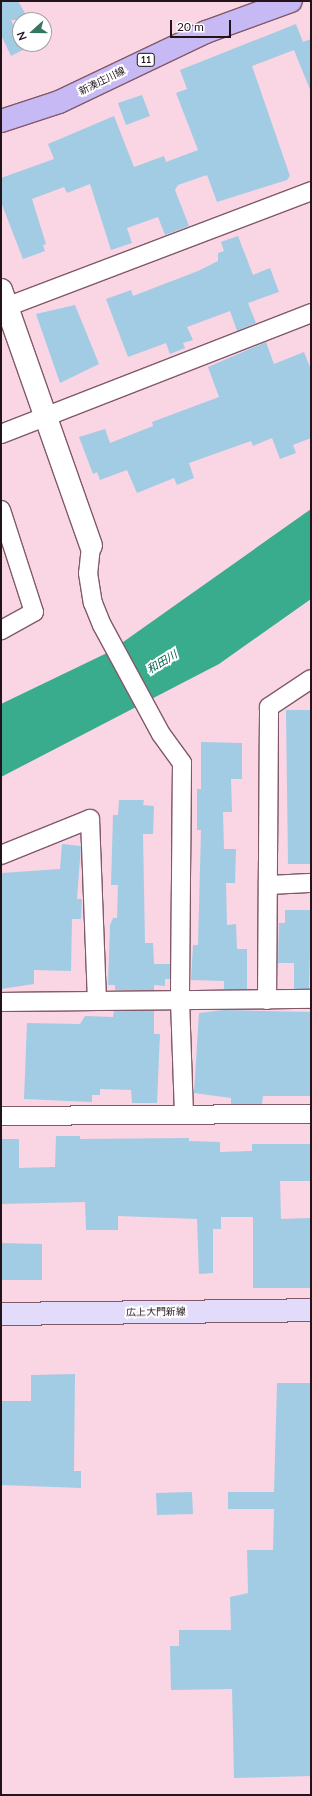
<!DOCTYPE html>
<meta charset="utf-8">
<style>
body{margin:0}
#map{position:relative;width:312px;height:1796px;overflow:hidden;background:#fad5e4;font-family:Lato,"Noto Sans JP",sans-serif}
div>[style]{position:absolute}
.water>*{inset:0;background:#39ac8e}
.building>*{inset:0;background:#a1cce4}
.roads{filter:drop-shadow(1px 0 #81596a) drop-shadow(-1px 0 #81596a) drop-shadow(0 1px #81596a) drop-shadow(0 -1px #81596a)}
.minor>*{height:18px;margin:-9px;padding:0 9px;transform-origin:9px;border-radius:9px;background:#fff}
.tertiary>*{height:22px;margin:-11px;padding:0 11px;transform-origin:11px;border-radius:11px;background:#fff}
.secondary>*{height:22px;margin:-11px;padding:0 11px;transform-origin:11px;border-radius:11px;background:#e2dcfa}
.primary>*{height:22px;margin:-11px;padding:0 11px;transform-origin:11px;border-radius:11px;background:#c6b9f4}
span{translate:-50% -50%;white-space:nowrap;text-align:center;line-height:1.15;-webkit-text-stroke:4px #fff;paint-order:stroke}
.shield-label span{padding:1px 3px;background:#fff;border:1px solid;border-radius:3px;-webkit-text-stroke-width:0}
.shield-label{font-size:9px;color:#221219;font-weight:700}
.street-label{font-size:10px;color:#221219}
.water-label{font-size:11px;color:#05644f;font-style:italic}
.frame{position:absolute;inset:0;border:2px solid #221219;pointer-events:none}
.north{position:absolute;left:12px;top:12px;width:40px;height:40px;box-sizing:border-box;background:#fff;border:1px solid #a7a0a3;border-radius:50%;rotate:249deg;font-size:11px;font-weight:700;line-height:16px;text-align:center;color:#221219}
.north::after{content:'';display:block;margin:auto;width:14px;height:18px;background:#357562;clip-path:polygon(50% 0,100% 100%,50% 72%,0 100%)}
.scale{position:absolute;left:170px;top:20px;width:61px;height:18px;box-sizing:border-box;border:2px solid #221219;border-top:0;padding-left:5px;font-size:12px;line-height:14px;white-space:nowrap;color:#221219;-webkit-text-stroke:3px #fff;paint-order:stroke}
</style>
<div id="map">
<div class="water">
<div style="clip-path:polygon(311px 509px,311px 599px,219px 664px,1px 777px,1px 704px,109px 652px)"></div>
</div>
<div class="building">
<div style="clip-path:polygon(1px 1px,18px 1px,29px 20px,11px 20px,25px 49px,11px 56px,1px 35px)"></div>
<div style="clip-path:polygon(296px 24px,303px 42px,311px 39px,311px 92px,294px 50px,252px 66px,290px 176px,287px 180px,217px 202px,207px 175px,178px 185px,175px 190px,189px 226px,165px 235px,158px 217px,127px 228px,132px 243px,111px 250px,90px 184px,67px 193px,64px 187px,32px 199px,46px 244px,43px 245px,45px 251px,23px 259px,1px 202px,1px 178px,54px 159px,48px 144px,114px 116px,134px 167px,164px 156px,166px 162px,198px 150px,176px 93px,187px 89px,180px 70px)"></div>
<div style="clip-path:polygon(142px 95px,150px 116px,126px 125px,118px 103px)"></div>
<div style="clip-path:polygon(238px 236px,253px 275px,270px 268px,279px 292px,248px 303px,256px 323px,237px 331px,230px 311px,187px 327px,193px 340px,183px 343px,185px 348px,170px 354px,166px 343px,128px 357px,106px 299px,131px 290px,133px 296px,198px 271px,218px 261px,218px 253px,224px 251px,221px 242px)"></div>
<div style="clip-path:polygon(75px 305px,99px 364px,60px 383px,36px 314px)"></div>
<div style="clip-path:polygon(266px 342px,274px 364px,304px 352px,311px 370px,311px 438px,293px 445px,296px 453px,280px 459px,272px 438px,253px 446px,251px 441px,189px 463px,194px 478px,177px 485px,174px 478px,137px 493px,127px 470px,100px 480px,97px 472px,93px 474px,79px 437px,105px 429px,110px 443px,153px 426px,152px 422px,219px 397px,208px 367px)"></div>
<div style="clip-path:polygon(286px 710px,311px 710px,311px 864px,288px 864px)"></div>
<div style="clip-path:polygon(201px 742px,242px 743px,242px 779px,231px 779px,232px 812px,223px 812px,224px 849px,236px 849px,235px 883px,226px 883px,227px 925px,236px 924px,237px 949px,247px 949px,247px 989px,224px 989px,224px 981px,191px 980px,193px 945px,198px 945px,201px 830px,197px 830px,197px 789px,201px 789px)"></div>
<div style="clip-path:polygon(119px 800px,144px 800px,143px 805px,154px 806px,153px 834px,143px 834px,145px 943px,153px 943px,154px 964px,170px 964px,170px 979px,165px 979px,165px 986px,154px 985px,154px 990px,115px 990px,115px 985px,108px 985px,110px 925px,113px 918px,117px 918px,118px 885px,111px 885px,113px 815px,118px 815px)"></div>
<div style="clip-path:polygon(62px 844px,81px 846px,77px 899px,82px 899px,81px 919px,72px 919px,71px 971px,34px 970px,34px 984px,1px 989px,2px 873px,60px 869px)"></div>
<div style="clip-path:polygon(285px 910px,311px 910px,309px 989px,294px 989px,294px 963px,278px 963px,279px 923px,285px 923px)"></div>
<div style="clip-path:polygon(224px 1010px,311px 1012px,311px 1096px,263px 1096px,262px 1104px,231px 1104px,231px 1098px,194px 1093px,199px 1013px)"></div>
<div style="clip-path:polygon(114px 1011px,154px 1011px,154px 1034px,160px 1034px,157px 1103px,132px 1103px,131px 1090px,100px 1089px,100px 1095px,92px 1095px,92px 1102px,24px 1099px,27px 1023px,80px 1024px,85px 1016px,113px 1017px)"></div>
<div style="clip-path:polygon(56px 1136px,80px 1136px,80px 1139px,189px 1138px,189px 1141px,220px 1142px,220px 1152px,252px 1151px,252px 1144px,311px 1144px,311px 1181px,280px 1181px,281px 1219px,311px 1218px,311px 1288px,253px 1288px,253px 1217px,221px 1217px,221px 1229px,213px 1229px,213px 1273px,199px 1274px,197px 1219px,118px 1216px,118px 1230px,86px 1230px,85px 1202px,1px 1204px,1px 1139px,19px 1139px,19px 1168px,55px 1167px)"></div>
<div style="clip-path:polygon(1px 1243px,42px 1244px,42px 1280px,1px 1280px)"></div>
<div style="clip-path:polygon(75px 1374px,74px 1471px,81px 1471px,81px 1488px,1px 1485px,1px 1401px,31px 1401px,31px 1375px)"></div>
<div style="clip-path:polygon(277px 1383px,311px 1383px,311px 1776px,234px 1778px,232px 1689px,171px 1690px,170px 1646px,179px 1646px,179px 1630px,231px 1630px,230px 1597px,248px 1593px,247px 1550px,273px 1550px,274px 1509px,228px 1509px,228px 1492px,274px 1492px)"></div>
<div style="clip-path:polygon(192px 1492px,193px 1514px,157px 1515px,156px 1493px)"></div>
</div>
<div class="roads">
<div class="minor">
<div style="left:1px;top:309px;width:332px;rotate:-20.8deg"></div>
<div style="left:1px;top:434px;width:333px;rotate:-21.3deg"></div>
<div style="left:1px;top:510px;width:107px;rotate:72.1deg"></div>
<div style="left:34px;top:612px;width:38px;rotate:151deg"></div>
<div style="left:91px;top:546px;width:27px;rotate:96deg"></div>
<div style="left:88px;top:573px;width:30px;rotate:81deg"></div>
<div style="left:93px;top:603px;width:24px;rotate:68deg"></div>
<div style="left:102px;top:625px;width:124px;rotate:61.6deg"></div>
<div style="left:161px;top:734px;width:36px;rotate:54deg"></div>
<div style="left:182px;top:763px;width:237px;rotate:90.5deg"></div>
<div style="left:180px;top:1000px;width:113px;rotate:88deg"></div>
<div style="left:1px;top:855px;width:96px;rotate:-22deg"></div>
<div style="left:90px;top:819px;width:181px;rotate:87.8deg"></div>
<div style="left:268px;top:885px;width:43px;rotate:-2.7deg"></div>
<div style="left:267px;top:1000px;width:293px;rotate:-89.6deg"></div>
<div style="left:269px;top:707px;width:50px;rotate:-33.7deg"></div>
<div style="left:1px;top:1002px;width:310px;rotate:-0.6deg"></div>
<div style="left:1px;top:1116px;width:310px;rotate:-0.4deg"></div>
</div>
<div class="tertiary">
<div style="left:1px;top:290px;width:271px;rotate:70.6deg"></div>
</div>
<div class="secondary">
<div style="left:1px;top:1314px;width:310px;rotate:-0.7deg"></div>
</div>
<div class="primary">
<div style="left:1px;top:121px;width:61px;rotate:-18.1deg"></div>
<div style="left:59px;top:102px;width:163px;rotate:-25.5deg"></div>
<div style="left:206px;top:32px;width:90px;rotate:-20deg"></div>
</div>
</div>
<div class="shield-label">
<span style="left:146px;top:60px">11</span>
</div>
<div class="street-label">
<span style="left:102px;top:81px;rotate:-26deg">新湊庄川線</span>
<span style="left:156px;top:1312px;rotate:-1deg">広上大門新線</span>
</div>
<div class="water-label">
<span style="left:162px;top:662px;rotate:-31deg">和田川</span>
</div>
<div class="frame"></div>
<div class="north">N</div>
<div class="scale">20 m</div>
</div>
